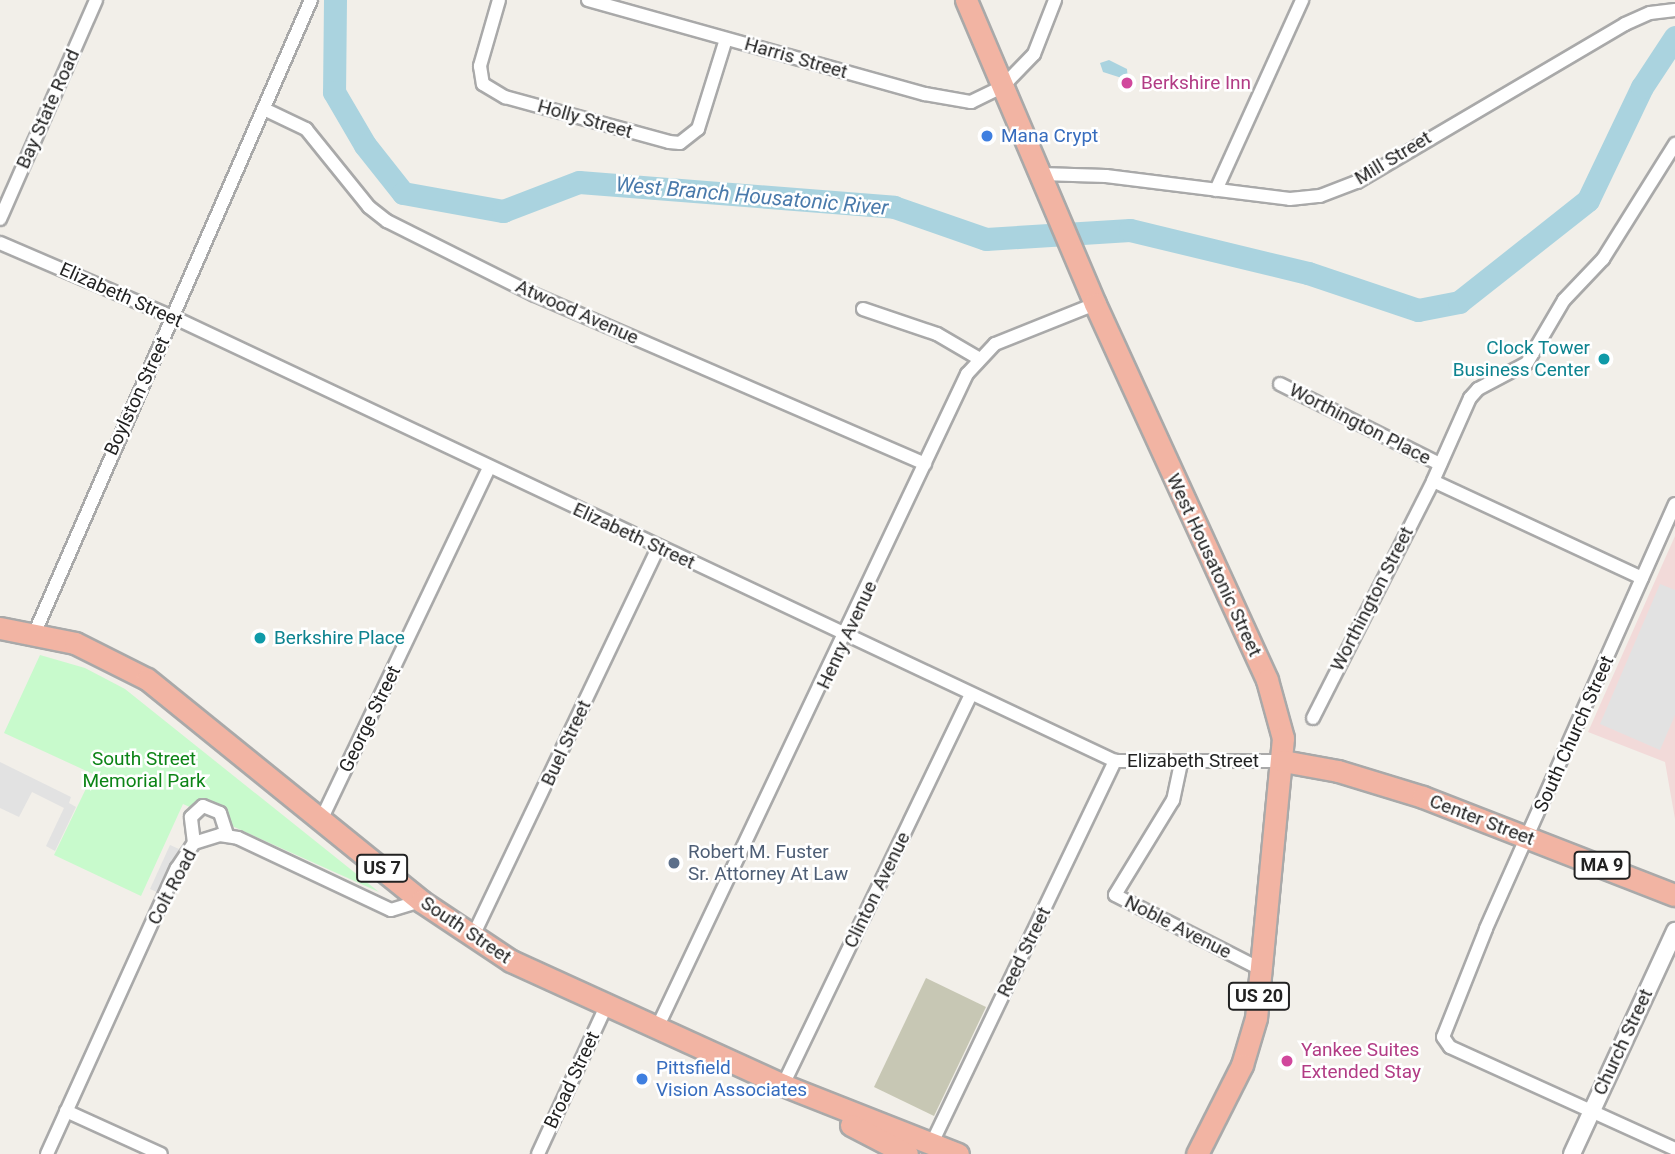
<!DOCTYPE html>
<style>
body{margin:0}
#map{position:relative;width:1675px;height:1154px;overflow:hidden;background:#f2efe9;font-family:Roboto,sans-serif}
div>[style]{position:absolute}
.commercial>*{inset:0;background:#f2dad9}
.construction>*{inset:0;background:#c7c7b4}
.park>*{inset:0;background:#c8facc}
.parking>*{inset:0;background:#e2e2e2}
.water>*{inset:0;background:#aad3df}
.river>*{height:23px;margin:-11.5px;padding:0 11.5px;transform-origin:11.5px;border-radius:11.5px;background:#aad3df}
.roads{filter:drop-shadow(2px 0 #a9a9a9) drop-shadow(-2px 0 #a9a9a9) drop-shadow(0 2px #a9a9a9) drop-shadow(0 -2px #a9a9a9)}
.minor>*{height:12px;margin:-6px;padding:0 6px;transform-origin:6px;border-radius:6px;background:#fff}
.tertiary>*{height:16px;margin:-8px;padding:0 8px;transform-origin:8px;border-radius:8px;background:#fff}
.trunk>*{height:21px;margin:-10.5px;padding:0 10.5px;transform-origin:10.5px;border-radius:10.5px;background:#f2b4a3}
.dots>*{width:19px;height:19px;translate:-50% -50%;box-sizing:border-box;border:4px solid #fff;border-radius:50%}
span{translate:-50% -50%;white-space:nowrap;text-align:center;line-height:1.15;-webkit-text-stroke:5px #fff;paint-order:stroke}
.shield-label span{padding:2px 5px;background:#fff;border:2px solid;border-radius:5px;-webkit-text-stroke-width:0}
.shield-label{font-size:18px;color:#222;font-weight:700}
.street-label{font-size:19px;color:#222}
.hotel-label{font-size:19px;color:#b23c85}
.left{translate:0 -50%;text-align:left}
.shop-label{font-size:19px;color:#366cbe}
.culture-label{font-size:19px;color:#0d838f}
.right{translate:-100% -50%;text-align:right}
.park-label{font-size:19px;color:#0c8416}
.service-label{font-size:19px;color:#4e5e75}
.water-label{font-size:21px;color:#4a7aab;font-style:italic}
</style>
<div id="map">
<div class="commercial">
<div style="clip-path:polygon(1675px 536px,1675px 819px,1665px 762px,1588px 732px)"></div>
</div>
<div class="construction">
<div style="clip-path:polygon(926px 978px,986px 1007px,934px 1116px,874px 1087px)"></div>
</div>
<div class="park">
<div style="clip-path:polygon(40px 655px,85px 668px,125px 689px,379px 892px,183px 804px,141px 896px,54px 855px,93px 774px,4px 733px)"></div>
</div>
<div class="parking">
<div style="clip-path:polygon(1660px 584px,1675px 590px,1675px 715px,1660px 750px,1600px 724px)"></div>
<div style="clip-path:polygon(0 762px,71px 797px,69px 803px,76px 807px,55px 851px,46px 846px,64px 808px,32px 792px,19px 817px,0 808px)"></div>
<div style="clip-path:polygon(170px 845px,179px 849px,159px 893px,150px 889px)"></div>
</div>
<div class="water">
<div style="clip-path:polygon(1109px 60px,1127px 69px,1128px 80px,1103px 72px,1100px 63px)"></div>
</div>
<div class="river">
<div style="left:335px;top:0;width:92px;rotate:90.6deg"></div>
<div style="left:334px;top:92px;width:61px;rotate:59.7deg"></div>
<div style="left:365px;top:145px;width:61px;rotate:51.6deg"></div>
<div style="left:403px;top:193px;width:102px;rotate:10.2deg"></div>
<div style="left:503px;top:211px;width:81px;rotate:-20.9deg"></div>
<div style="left:579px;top:182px;width:316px;rotate:4.5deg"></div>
<div style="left:894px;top:207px;width:97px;rotate:19.2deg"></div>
<div style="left:986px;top:239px;width:144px;rotate:-3.6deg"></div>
<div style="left:1130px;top:230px;width:183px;rotate:13.6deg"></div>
<div style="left:1308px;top:273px;width:116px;rotate:18.6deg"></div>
<div style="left:1418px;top:310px;width:42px;rotate:-11deg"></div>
<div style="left:1459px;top:302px;width:164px;rotate:-38.3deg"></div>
<div style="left:1588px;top:200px;width:125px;rotate:-64.5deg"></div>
<div style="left:1642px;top:87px;width:60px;rotate:-56.6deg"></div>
</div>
<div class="roads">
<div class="minor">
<div style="left:499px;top:0;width:69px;rotate:106.1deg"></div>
<div style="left:480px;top:66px;width:18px;rotate:81deg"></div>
<div style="left:483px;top:84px;width:26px;rotate:31deg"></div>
<div style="left:505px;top:97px;width:170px;rotate:15.3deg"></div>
<div style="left:669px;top:142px;width:11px;rotate:5deg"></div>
<div style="left:680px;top:143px;width:23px;rotate:-38deg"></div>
<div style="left:698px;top:129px;width:94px;rotate:-72.7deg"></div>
<div style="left:588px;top:0;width:350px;rotate:15.6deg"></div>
<div style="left:925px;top:94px;width:47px;rotate:9.9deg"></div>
<div style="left:971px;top:102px;width:34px;rotate:-26deg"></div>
<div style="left:1002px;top:87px;width:46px;rotate:-45.9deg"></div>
<div style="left:1034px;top:54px;width:58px;rotate:-68.7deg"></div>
<div style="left:264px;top:109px;width:47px;rotate:25.5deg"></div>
<div style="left:306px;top:129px;width:100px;rotate:51.1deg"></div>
<div style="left:369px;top:207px;width:23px;rotate:38deg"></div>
<div style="left:387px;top:221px;width:165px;rotate:26.6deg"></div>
<div style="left:535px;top:295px;width:425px;rotate:23.4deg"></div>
<div style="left:1041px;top:174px;width:65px;rotate:1.8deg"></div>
<div style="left:1106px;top:176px;width:185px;rotate:7.1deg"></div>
<div style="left:1290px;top:199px;width:30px;rotate:-6deg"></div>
<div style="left:1320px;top:196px;width:40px;rotate:-21deg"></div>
<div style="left:1357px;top:182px;width:311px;rotate:-30.5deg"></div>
<div style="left:1625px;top:24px;width:27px;rotate:-24deg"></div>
<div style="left:1650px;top:13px;width:25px;rotate:-7deg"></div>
<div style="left:1216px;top:190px;width:209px;rotate:-65.6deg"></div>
<div style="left:0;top:219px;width:239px;rotate:-66.3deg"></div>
<div style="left:0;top:243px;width:188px;rotate:23.2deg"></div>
<div style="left:173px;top:317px;width:1041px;rotate:25.24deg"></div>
<div style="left:1115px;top:761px;width:168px"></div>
<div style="left:863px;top:309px;width:78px;rotate:18.7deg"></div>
<div style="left:937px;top:334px;width:48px;rotate:30.3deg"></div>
<div style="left:1280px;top:384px;width:179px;rotate:26.6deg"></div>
<div style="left:1675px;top:504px;width:465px;rotate:114deg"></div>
<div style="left:1486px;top:929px;width:116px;rotate:111.7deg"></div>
<div style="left:1443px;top:1037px;width:12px;rotate:55deg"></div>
<div style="left:1450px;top:1047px;width:247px;rotate:24.4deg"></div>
<div style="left:1642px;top:578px;width:230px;rotate:-155.1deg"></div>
<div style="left:1433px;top:481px;width:91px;rotate:-66deg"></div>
<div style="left:1470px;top:398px;width:12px;rotate:-48deg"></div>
<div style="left:1478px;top:389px;width:55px;rotate:-28deg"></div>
<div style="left:1527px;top:363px;width:73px;rotate:-59.6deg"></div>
<div style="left:1564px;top:300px;width:57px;rotate:-46.4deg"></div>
<div style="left:1603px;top:259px;width:136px;rotate:-57.9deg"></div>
<div style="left:35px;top:632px;width:690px;rotate:-66.41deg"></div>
<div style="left:1313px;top:718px;width:266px;rotate:-63.1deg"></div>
<div style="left:1181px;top:763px;width:38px;rotate:102deg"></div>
<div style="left:1173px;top:800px;width:111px;rotate:121.4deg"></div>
<div style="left:1115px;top:895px;width:165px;rotate:27deg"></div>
<div style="left:322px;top:818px;width:388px;rotate:-64.5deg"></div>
<div style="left:194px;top:843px;width:26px;rotate:-97deg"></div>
<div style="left:191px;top:817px;width:16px;rotate:-43deg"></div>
<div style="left:203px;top:806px;width:18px;rotate:22deg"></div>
<div style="left:220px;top:813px;width:23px;rotate:72deg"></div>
<div style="left:472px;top:938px;width:432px;rotate:-64.5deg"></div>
<div style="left:657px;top:1028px;width:724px;rotate:-64.64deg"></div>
<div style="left:967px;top:374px;width:41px;rotate:-47deg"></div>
<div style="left:995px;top:344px;width:108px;rotate:-21.8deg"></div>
<div style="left:783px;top:1085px;width:433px;rotate:-64.3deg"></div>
<div style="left:66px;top:1111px;width:104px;rotate:24.4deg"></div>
<div style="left:932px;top:1143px;width:424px;rotate:-64.4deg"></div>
<div style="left:47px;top:1154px;width:314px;rotate:-65.6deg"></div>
<div style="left:177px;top:868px;width:30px;rotate:-56deg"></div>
<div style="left:194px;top:843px;width:27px;rotate:-17deg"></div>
<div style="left:220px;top:835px;width:18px;rotate:9deg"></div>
<div style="left:238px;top:838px;width:169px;rotate:25.2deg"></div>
<div style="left:391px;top:910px;width:31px;rotate:-17deg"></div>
<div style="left:538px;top:1154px;width:163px;rotate:-65.3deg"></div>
</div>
<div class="tertiary">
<div style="left:1572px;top:1154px;width:246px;rotate:-65.2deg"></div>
</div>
<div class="trunk">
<div style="left:966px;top:0;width:330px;rotate:67deg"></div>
<div style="left:1095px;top:304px;width:413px;rotate:65.4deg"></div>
<div style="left:1267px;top:680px;width:60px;rotate:74.6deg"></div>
<div style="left:1283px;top:738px;width:281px;rotate:95.5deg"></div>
<div style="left:1256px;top:1018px;width:49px;rotate:106.6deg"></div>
<div style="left:1242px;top:1065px;width:100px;rotate:116.8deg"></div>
<div style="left:0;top:628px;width:76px;rotate:11.3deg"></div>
<div style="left:75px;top:643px;width:80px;rotate:26.6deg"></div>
<div style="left:147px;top:679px;width:353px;rotate:39deg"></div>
<div style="left:421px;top:901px;width:108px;rotate:33.7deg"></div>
<div style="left:511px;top:961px;width:299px;rotate:24.5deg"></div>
<div style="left:783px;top:1085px;width:188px;rotate:21.5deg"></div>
<div style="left:1283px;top:761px;width:56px;rotate:10.3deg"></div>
<div style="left:1338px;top:771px;width:89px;rotate:17deg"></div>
<div style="left:1423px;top:797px;width:270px;rotate:21.3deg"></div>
<div style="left:851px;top:1125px;width:63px;rotate:27.4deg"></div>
</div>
</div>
<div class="dots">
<div style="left:1127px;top:83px;background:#d1479c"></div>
<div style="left:987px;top:136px;background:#3f7fe0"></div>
<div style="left:1604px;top:359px;background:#0f9aa8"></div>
<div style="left:260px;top:638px;background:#0f9aa8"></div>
<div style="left:674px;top:863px;background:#5c6f8a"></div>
<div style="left:1287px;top:1061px;background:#d1479c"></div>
<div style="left:642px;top:1079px;background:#3f7fe0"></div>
</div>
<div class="shield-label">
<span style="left:1602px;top:865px">MA 9</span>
<span style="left:382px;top:868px">US 7</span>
<span style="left:1259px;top:996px">US 20</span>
</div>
<div class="street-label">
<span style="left:796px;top:58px;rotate:16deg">Harris Street</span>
<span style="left:48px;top:109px;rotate:-66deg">Bay State Road</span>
<span style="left:585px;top:119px;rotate:16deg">Holly Street</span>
<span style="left:1393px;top:158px;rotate:-31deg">Mill Street</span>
<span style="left:121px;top:295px;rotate:24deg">Elizabeth Street</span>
<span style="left:577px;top:312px;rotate:24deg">Atwood Avenue</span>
<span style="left:137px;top:396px;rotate:-65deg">Boylston Street</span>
<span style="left:1360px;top:424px;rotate:27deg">Worthington Place</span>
<span style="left:634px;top:536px;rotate:25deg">Elizabeth Street</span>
<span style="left:1214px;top:565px;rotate:65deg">West Housatonic Street</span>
<span style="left:1372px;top:599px;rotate:-63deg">Worthington Street</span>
<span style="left:847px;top:635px;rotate:-65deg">Henry Avenue</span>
<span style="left:370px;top:719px;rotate:-64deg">George Street</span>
<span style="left:1574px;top:734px;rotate:-66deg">South Church Street</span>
<span style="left:566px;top:743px;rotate:-65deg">Buel Street</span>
<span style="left:1193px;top:761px">Elizabeth Street</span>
<span style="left:1482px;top:820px;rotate:21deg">Center Street</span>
<span style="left:172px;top:887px;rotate:-62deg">Colt Road</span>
<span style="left:877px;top:890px;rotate:-64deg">Clinton Avenue</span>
<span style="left:1178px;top:927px;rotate:27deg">Noble Avenue</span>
<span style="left:466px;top:930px;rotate:34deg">South Street</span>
<span style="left:1024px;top:952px;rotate:-64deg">Reed Street</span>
<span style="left:1623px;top:1042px;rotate:-65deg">Church Street</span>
<span style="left:572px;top:1080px;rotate:-65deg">Broad Street</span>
</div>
<div class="hotel-label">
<span class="left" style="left:1141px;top:83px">Berkshire Inn</span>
<span class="left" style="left:1301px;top:1061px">Yankee Suites<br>Extended Stay</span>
</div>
<div class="shop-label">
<span class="left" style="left:1001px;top:136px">Mana Crypt</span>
<span class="left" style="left:656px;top:1079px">Pittsfield<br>Vision Associates</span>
</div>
<div class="culture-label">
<span class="right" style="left:1590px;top:359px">Clock Tower<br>Business Center</span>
<span class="left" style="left:274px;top:638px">Berkshire Place</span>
</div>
<div class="park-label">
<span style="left:144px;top:770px">South Street<br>Memorial Park</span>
</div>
<div class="service-label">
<span class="left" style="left:688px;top:863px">Robert M. Fuster<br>Sr. Attorney At Law</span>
</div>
<div class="water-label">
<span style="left:752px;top:196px;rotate:5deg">West Branch Housatonic River</span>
</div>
</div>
